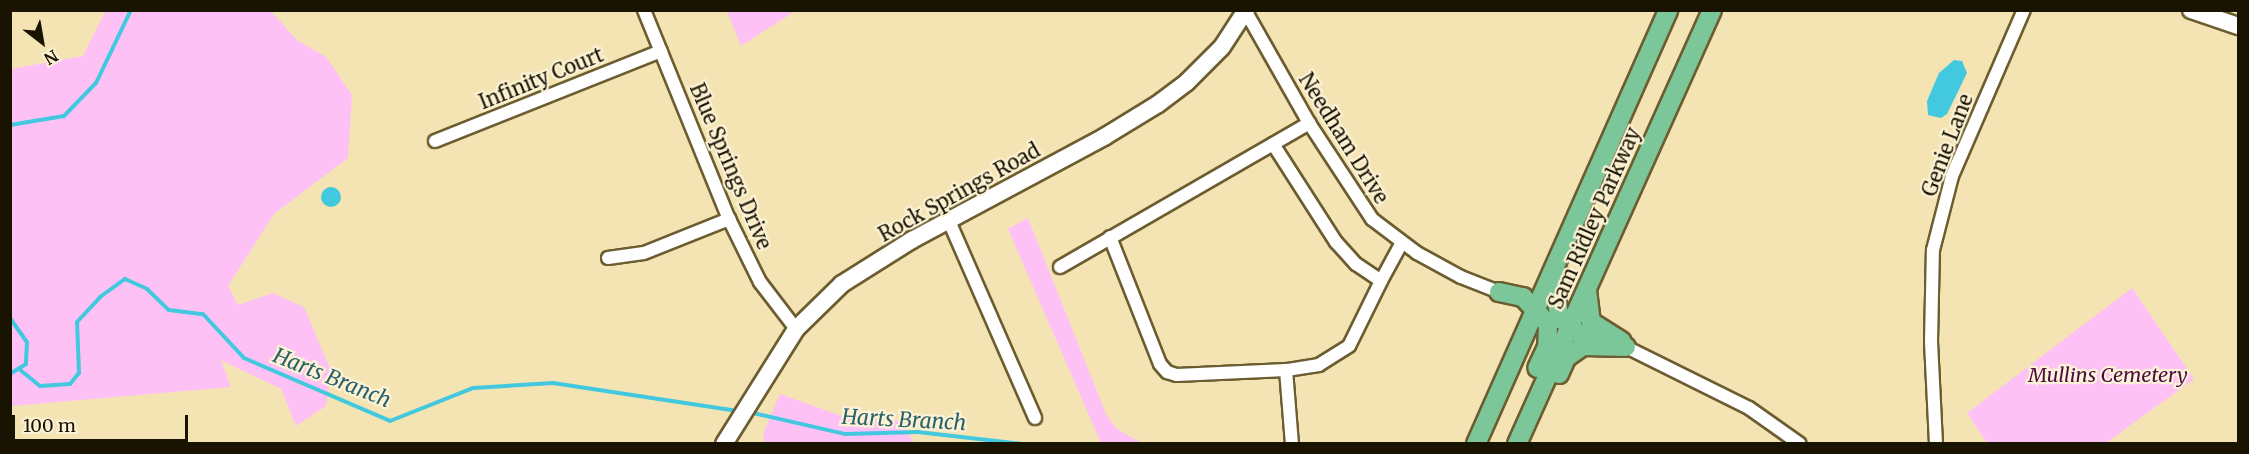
<!DOCTYPE html>
<style>
body{margin:0}
#map{position:relative;width:2249px;height:454px;overflow:hidden;background:#f5e4b3;font-family:Merriweather,serif}
div>[style]{position:absolute}
.green>*{inset:0;background:#fec1f6}
.water>*{inset:0;background:#42c8df}
.round{border-radius:50%}
.stream>*{height:4px;margin:-2px;padding:0 2px;transform-origin:2px;border-radius:2px;background:#42c8df}
.roads{filter:drop-shadow(2px 0 #6c5d30) drop-shadow(-2px 0 #6c5d30) drop-shadow(0 2px #6c5d30) drop-shadow(0 -2px #6c5d30)}
.street>*{height:12px;margin:-6px;padding:0 6px;transform-origin:6px;border-radius:6px;background:#fff}
.secondary>*{height:16px;margin:-8px;padding:0 8px;transform-origin:8px;border-radius:8px;background:#fff}
.primary>*{height:18px;margin:-9px;padding:0 9px;transform-origin:9px;border-radius:9px;background:#7cc79a}
span{translate:-50% -50%;white-space:nowrap;text-align:center;line-height:1.15;-webkit-text-stroke:4.5px #fcf2d5;paint-order:stroke}
.street-label{font-size:20px;color:#191302}
.park-label{font-size:20px;color:#4c0c47;font-style:italic}
.water-label{font-size:21px;color:#2b616b;font-style:italic}
.frame{position:absolute;inset:0;border:12px solid #191302;pointer-events:none}
.north{position:absolute;left:12px;top:12px;width:60px;height:60px;-webkit-text-stroke:4px #fcf2d5;paint-order:stroke;rotate:149deg;font-size:16px;font-weight:700;line-height:24px;text-align:center;color:#191302}
.north::after{content:'';display:block;margin:auto;width:21px;height:27px;background:#191302;clip-path:polygon(50% 0,100% 100%,50% 72%,0 100%)}
.scale{position:absolute;left:12px;top:415px;width:176px;height:27px;box-sizing:border-box;border:3px solid #191302;border-top:0;padding-left:8px;font-size:18px;line-height:21px;white-space:nowrap;color:#191302;-webkit-text-stroke:4px #fcf2d5;paint-order:stroke}
</style>
<div id="map">
<div class="green">
<div style="clip-path:polygon(106px 10px,271px 11px,297px 40px,326px 57px,352px 95px,348px 158px,274px 214px,228px 286px,238px 305px,273px 293px,304px 307px,331px 371px,326px 406px,296px 426px,281px 389px,221px 360px,231px 387px,11px 406px,11px 69px,83px 56px)"></div>
<div style="clip-path:polygon(727px 11px,795px 11px,741px 46px)"></div>
<div style="clip-path:polygon(1028px 218px,1106px 414px,1117px 429px,1142px 443px,1101px 443px,1008px 229px)"></div>
<div style="clip-path:polygon(2132px 288px,2194px 379px,2106px 443px,1987px 443px,1967px 413px)"></div>
<div style="clip-path:polygon(780px 394px,842px 416px,902px 421px,914px 443px,765px 443px,763px 434px)"></div>
</div>
<div class="water">
<div style="clip-path:polygon(1954px 60px,1962px 61px,1967px 73px,1947px 114px,1941px 118px,1928px 115px,1927px 101px,1939px 73px)"></div>
<div class="round" style="left:321px;top:187px;width:20px;height:20px"></div>
</div>
<div class="stream">
<div style="left:10px;top:125px;width:55px;rotate:-9.5deg"></div>
<div style="left:64px;top:116px;width:46px;rotate:-45.9deg"></div>
<div style="left:96px;top:83px;width:81px;rotate:-64.4deg"></div>
<div style="left:10px;top:318px;width:29px;rotate:55deg"></div>
<div style="left:27px;top:342px;width:22px;rotate:93deg"></div>
<div style="left:26px;top:364px;width:19px;rotate:148deg"></div>
<div style="left:19px;top:369px;width:27px;rotate:39deg"></div>
<div style="left:40px;top:386px;width:30px;rotate:-4deg"></div>
<div style="left:70px;top:384px;width:14px;rotate:-51deg"></div>
<div style="left:79px;top:373px;width:51px;rotate:-92.2deg"></div>
<div style="left:77px;top:322px;width:34px;rotate:-47deg"></div>
<div style="left:100px;top:297px;width:31px;rotate:-36deg"></div>
<div style="left:125px;top:279px;width:24px;rotate:24deg"></div>
<div style="left:147px;top:289px;width:30px;rotate:44deg"></div>
<div style="left:169px;top:310px;width:34px;rotate:7deg"></div>
<div style="left:203px;top:314px;width:60px;rotate:47deg"></div>
<div style="left:244px;top:358px;width:159px;rotate:23.3deg"></div>
<div style="left:390px;top:421px;width:89px;rotate:-21.7deg"></div>
<div style="left:473px;top:388px;width:80px;rotate:-3.6deg"></div>
<div style="left:553px;top:383px;width:187px;rotate:8.6deg"></div>
<div style="left:749px;top:412px;width:98px;rotate:12.9deg"></div>
<div style="left:845px;top:434px;width:73px;rotate:-1.6deg"></div>
<div style="left:918px;top:432px;width:107px;rotate:6.5deg"></div>
</div>
<div class="roads">
<div class="street">
<div style="left:644px;top:10px;width:226px;rotate:67.9deg"></div>
<div style="left:729px;top:219px;width:70px;rotate:63.8deg"></div>
<div style="left:760px;top:282px;width:59px;rotate:52.5deg"></div>
<div style="left:1246px;top:12px;width:128px;rotate:60.4deg"></div>
<div style="left:1309px;top:123px;width:115px;rotate:56.7deg"></div>
<div style="left:1372px;top:219px;width:56px;rotate:37.1deg"></div>
<div style="left:1417px;top:253px;width:50px;rotate:28.6deg"></div>
<div style="left:1461px;top:277px;width:41px;rotate:21.5deg"></div>
<div style="left:435px;top:141px;width:243px;rotate:-21.7deg"></div>
<div style="left:1273px;top:144px;width:117px;rotate:57.3deg"></div>
<div style="left:1336px;top:242px;width:30px;rotate:48deg"></div>
<div style="left:1356px;top:264px;width:30px;rotate:34deg"></div>
<div style="left:1381px;top:281px;width:72px;rotate:116.2deg"></div>
<div style="left:1349px;top:346px;width:36px;rotate:148deg"></div>
<div style="left:1319px;top:365px;width:33px;rotate:171deg"></div>
<div style="left:1286px;top:370px;width:74px;rotate:85.4deg"></div>
<div style="left:949px;top:221px;width:215px;rotate:66.4deg"></div>
<div style="left:1110px;top:237px;width:136px;rotate:68.5deg"></div>
<div style="left:1160px;top:364px;width:11px;rotate:49deg"></div>
<div style="left:1167px;top:372px;width:10px;rotate:17deg"></div>
<div style="left:1177px;top:375px;width:109px;rotate:-2.6deg"></div>
<div style="left:608px;top:258px;width:36px;rotate:-8deg"></div>
<div style="left:644px;top:253px;width:92px;rotate:-21.8deg"></div>
<div style="left:1060px;top:267px;width:288px;rotate:-30deg"></div>
<div style="left:1381px;top:281px;width:42px;rotate:-61.6deg"></div>
<div style="left:1626px;top:347px;width:137px;rotate:26.4deg"></div>
<div style="left:1749px;top:408px;width:62px;rotate:35.2deg"></div>
<div style="left:1936px;top:444px;width:102px;rotate:-92.8deg"></div>
<div style="left:1931px;top:342px;width:92px;rotate:-88.8deg"></div>
<div style="left:1933px;top:250px;width:76px;rotate:-75.6deg"></div>
<div style="left:1952px;top:176px;width:181px;rotate:-66.6deg"></div>
</div>
<div class="secondary">
<div style="left:2191px;top:10px;width:50px;rotate:18.8deg"></div>
<div style="left:724px;top:444px;width:136px;rotate:-57.9deg"></div>
<div style="left:796px;top:329px;width:64px;rotate:-44.4deg"></div>
<div style="left:842px;top:284px;width:83px;rotate:-32.2deg"></div>
<div style="left:912px;top:240px;width:218px;rotate:-28.2deg"></div>
<div style="left:1104px;top:137px;width:63px;rotate:-31.4deg"></div>
<div style="left:1158px;top:104px;width:36px;rotate:-37deg"></div>
<div style="left:1187px;top:82px;width:49px;rotate:-45deg"></div>
<div style="left:1222px;top:47px;width:44px;rotate:-57deg"></div>
</div>
<div class="primary">
<div style="left:1561px;top:276px;width:24px;rotate:102deg"></div>
<div style="left:1556px;top:299px;width:19px;rotate:78deg"></div>
<div style="left:1560px;top:318px;width:26px;rotate:40deg"></div>
<div style="left:1580px;top:335px;width:25px;rotate:26deg"></div>
<div style="left:1587px;top:290px;width:32px;rotate:83deg"></div>
<div style="left:1591px;top:322px;width:36px;rotate:32deg"></div>
<div style="left:1499px;top:292px;width:25px;rotate:12deg"></div>
<div style="left:1523px;top:297px;width:37px;rotate:47deg"></div>
<div style="left:1548px;top:324px;width:23px;rotate:92deg"></div>
<div style="left:1547px;top:347px;width:23px;rotate:115deg"></div>
<div style="left:1559px;top:374px;width:17px;rotate:-66deg"></div>
<div style="left:1566px;top:358px;width:21px;rotate:-35deg"></div>
<div style="left:1583px;top:346px;width:43px;rotate:1.3deg"></div>
<div style="left:1476px;top:444px;width:475px;rotate:-66.1deg"></div>
<div style="left:1517px;top:444px;width:476px;rotate:-65.8deg"></div>
</div>
</div>
<div class="street-label">
<span style="left:541px;top:78px;rotate:-22deg">Infinity Court</span>
<span style="left:1344px;top:138px;rotate:58deg">Needham Drive</span>
<span style="left:1947px;top:145px;rotate:-69deg">Genie Lane</span>
<span style="left:731px;top:166px;rotate:67deg">Blue Springs Drive</span>
<span style="left:959px;top:192px;rotate:-29deg">Rock Springs Road</span>
<span style="left:1594px;top:218px;rotate:-66deg">Sam Ridley Parkway</span>
</div>
<div class="park-label">
<span style="left:2108px;top:374px">Mullins Cemetery</span>
</div>
<div class="water-label">
<span style="left:332px;top:378px;rotate:22deg">Harts Branch</span>
<span style="left:904px;top:420px;rotate:3deg">Harts Branch</span>
</div>
<div class="frame"></div>
<div class="north">N</div>
<div class="scale">100 m</div>
</div>
